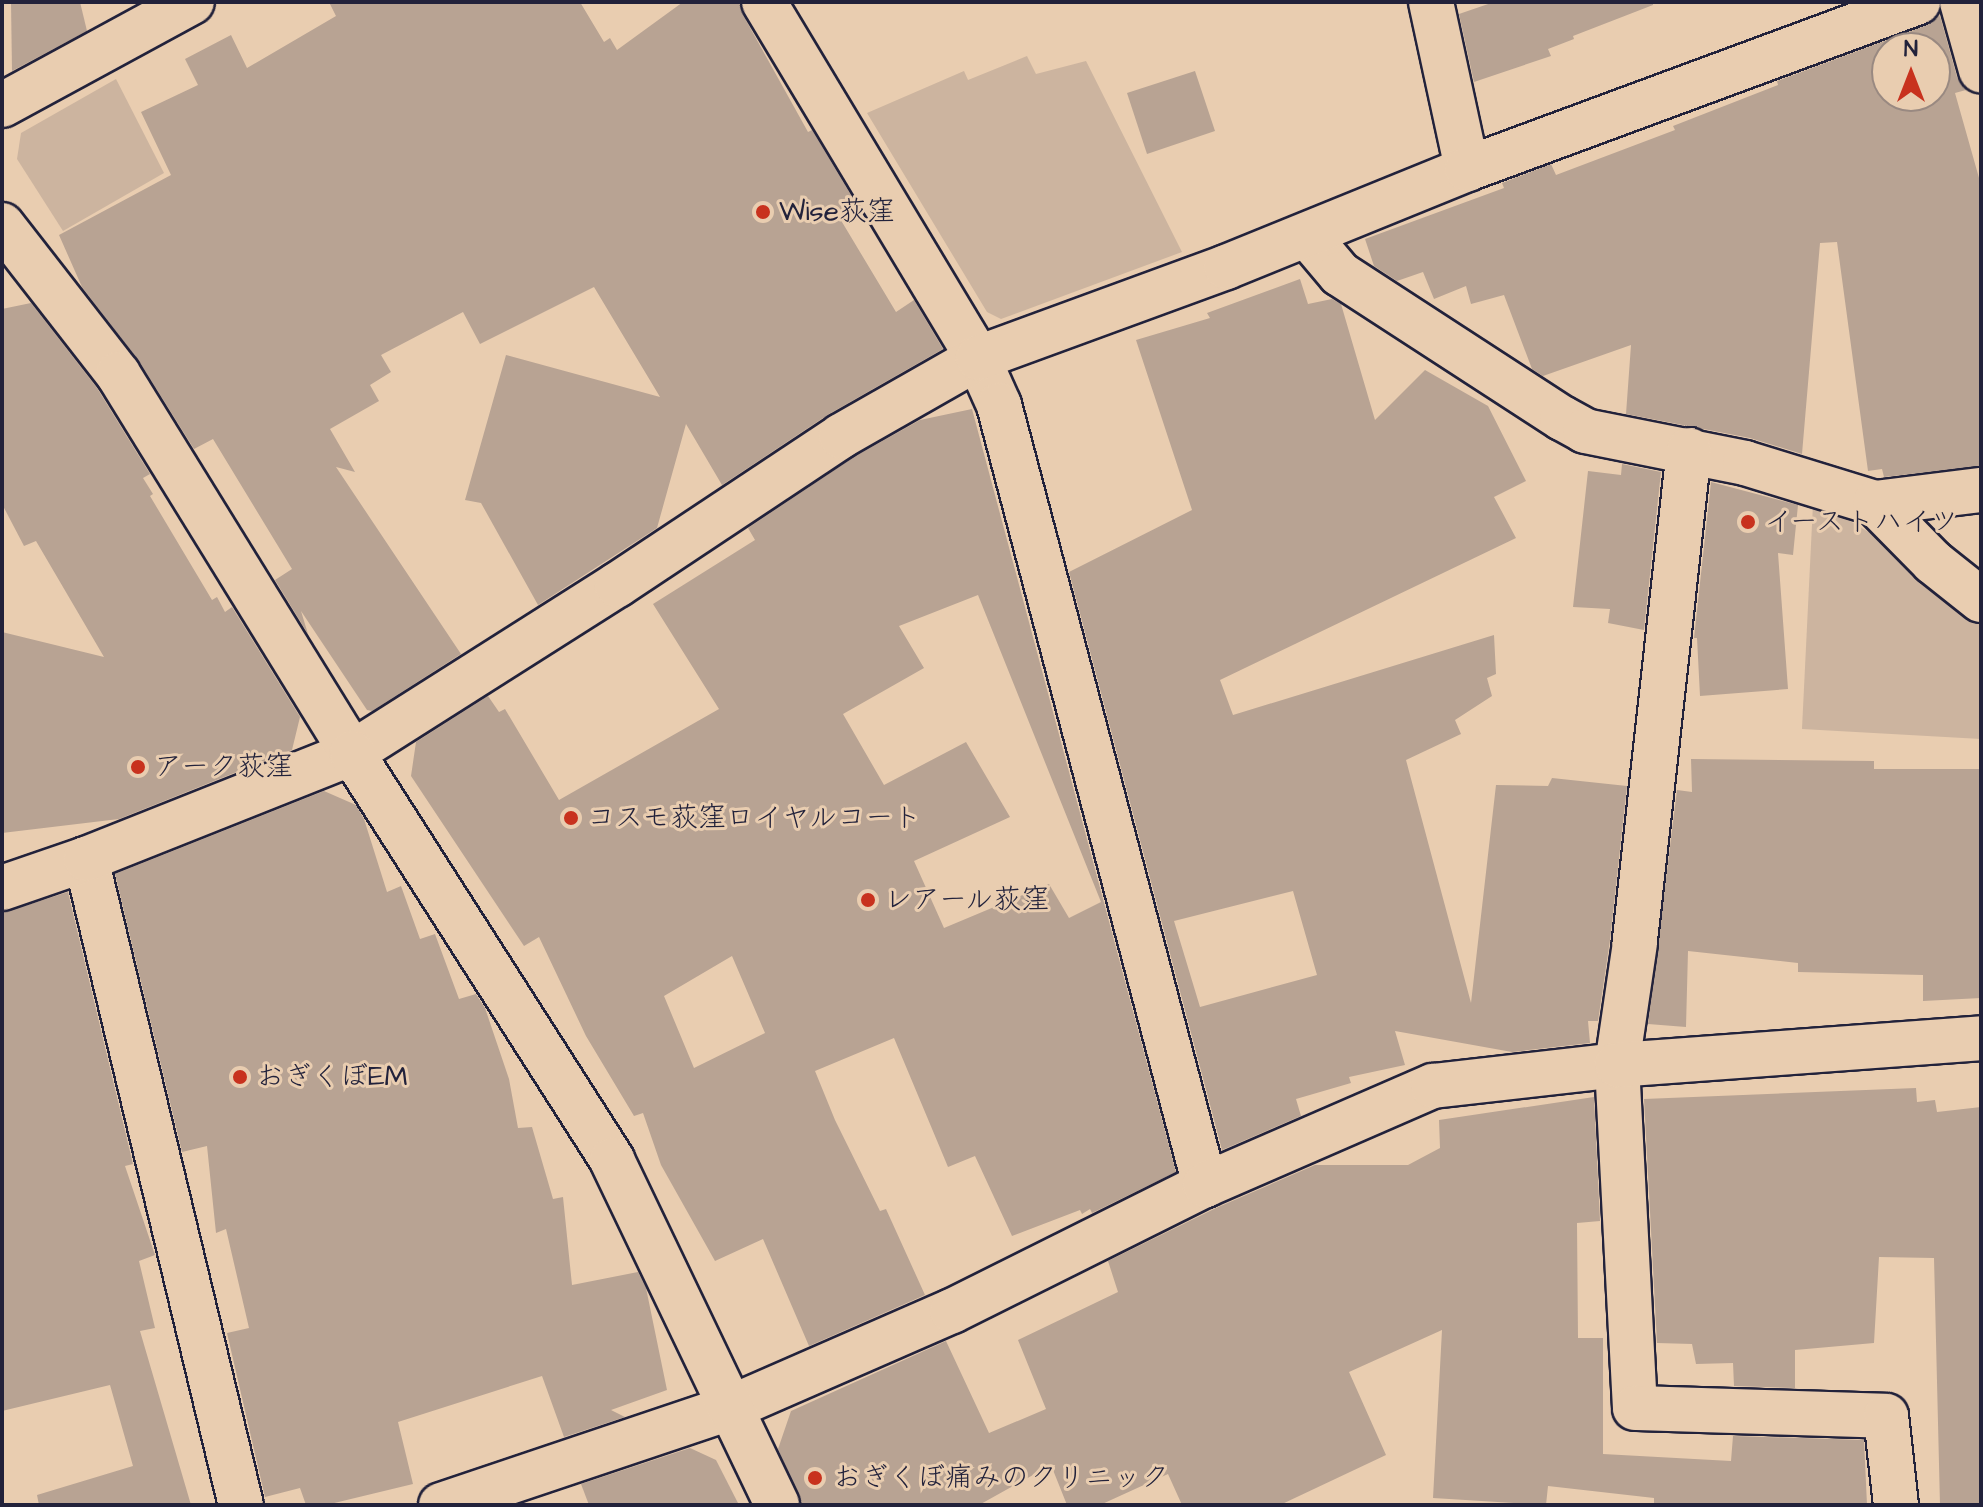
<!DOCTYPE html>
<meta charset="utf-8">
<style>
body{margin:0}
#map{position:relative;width:1983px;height:1507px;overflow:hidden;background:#e9cdb0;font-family:"Architects Daughter","Klee One",sans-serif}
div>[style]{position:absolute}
.green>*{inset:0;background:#ccb49f}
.building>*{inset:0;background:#b8a393}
.roads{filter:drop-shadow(2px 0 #22223b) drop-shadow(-2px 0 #22223b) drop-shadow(0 2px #22223b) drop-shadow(0 -2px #22223b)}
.street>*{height:44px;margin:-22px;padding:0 22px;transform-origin:22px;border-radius:22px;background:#e9cdb0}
.secondary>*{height:44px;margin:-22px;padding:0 22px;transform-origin:22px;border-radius:22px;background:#e9cdb0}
.dots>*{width:22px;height:22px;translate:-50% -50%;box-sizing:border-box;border:4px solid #e9cdb0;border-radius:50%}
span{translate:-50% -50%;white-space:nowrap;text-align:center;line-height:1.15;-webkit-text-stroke:6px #e9cdb0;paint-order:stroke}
.poi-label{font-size:28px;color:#22223b}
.left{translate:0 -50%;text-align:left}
.frame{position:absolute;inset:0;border:4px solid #22223b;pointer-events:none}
.north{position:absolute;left:1871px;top:32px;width:80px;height:80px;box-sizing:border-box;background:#e9cdb0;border:2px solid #998981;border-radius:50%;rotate:0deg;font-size:22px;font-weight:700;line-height:32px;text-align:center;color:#22223b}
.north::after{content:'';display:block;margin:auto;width:28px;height:36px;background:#c8321e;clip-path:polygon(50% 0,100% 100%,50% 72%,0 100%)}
</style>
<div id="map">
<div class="green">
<div style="clip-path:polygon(1027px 56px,1036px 74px,1086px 61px,1182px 252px,1001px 319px,987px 312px,867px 113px,964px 71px,968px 80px)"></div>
<div style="clip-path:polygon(116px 79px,164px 173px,63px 231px,17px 159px,21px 133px)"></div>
<div style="clip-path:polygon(1813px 504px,1833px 511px,1904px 553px,1981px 617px,1981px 739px,1802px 729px)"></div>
</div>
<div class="building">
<div style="clip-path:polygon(11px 2px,80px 2px,87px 31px,12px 71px)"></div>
<div style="clip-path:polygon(329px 2px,580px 2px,604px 42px,610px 38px,617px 50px,683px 2px,739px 2px,743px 15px,808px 132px,812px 130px,861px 212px,842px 222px,896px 312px,914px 300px,943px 349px,829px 414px,722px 485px,686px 424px,657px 528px,538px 605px,481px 503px,465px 500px,506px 355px,660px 397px,594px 287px,480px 344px,463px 312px,381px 355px,391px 372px,370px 385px,379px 401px,330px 429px,355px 472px,336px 467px,461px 654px,372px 711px,367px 710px,301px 611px,308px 634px,275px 580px,292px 569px,213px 439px,194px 449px,139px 361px,82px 287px,59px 235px,171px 175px,141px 112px,198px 85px,185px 59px,231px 35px,247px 68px,336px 16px)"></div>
<div style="clip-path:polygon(1494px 2px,1653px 2px,1653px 5px,1573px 36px,1574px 39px,1548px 49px,1551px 56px,1474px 82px,1459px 14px)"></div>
<div style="clip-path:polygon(evenodd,1940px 16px,1957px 77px,1966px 90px,1955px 93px,1981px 185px,1981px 466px,1884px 477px,1882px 469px,1868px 471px,1837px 242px,1820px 243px,1802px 454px,1750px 438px,1626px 414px,1631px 345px,1543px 376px,1532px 369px,1504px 295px,1471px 304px,1466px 286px,1434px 299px,1423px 272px,1397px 281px,1374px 266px,1365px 239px,1504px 188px,1502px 183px,1551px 164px,1556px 175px,1675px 130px,1673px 126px,1778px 85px,1777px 81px,1927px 25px,1940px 16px,1887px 48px,1935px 48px,1935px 96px,1887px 96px,1887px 48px)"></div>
<div style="clip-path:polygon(1195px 71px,1215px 131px,1147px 154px,1127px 93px)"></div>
<div style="clip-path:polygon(evenodd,1300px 279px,1308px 304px,1332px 299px,1341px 304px,1375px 420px,1425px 370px,1488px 406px,1526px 481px,1494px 497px,1516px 538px,1220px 680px,1233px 715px,1494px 635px,1496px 674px,1487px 678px,1492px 696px,1455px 720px,1461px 734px,1406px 760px,1471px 1003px,1496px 785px,1548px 786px,1552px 778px,1627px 786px,1610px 940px,1598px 1021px,1588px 1021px,1590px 1043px,1512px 1052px,1395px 1031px,1405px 1065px,1349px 1077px,1351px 1083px,1296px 1099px,1301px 1116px,1222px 1150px,1069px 572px,1192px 510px,1136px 340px,1210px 318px,1207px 313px,1300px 279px,1293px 891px,1317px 975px,1200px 1007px,1174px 921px,1293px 891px)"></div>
<div style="clip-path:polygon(31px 303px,97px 388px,150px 474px,143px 478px,153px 494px,150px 496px,212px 600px,217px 597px,225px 612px,232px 607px,300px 717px,292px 750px,119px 819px,2px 833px,2px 632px,104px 657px,36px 541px,24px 546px,2px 504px,2px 309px)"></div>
<div style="clip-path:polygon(evenodd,972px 409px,1176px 1172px,1092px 1213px,1090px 1209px,1082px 1214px,1080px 1210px,1012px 1236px,975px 1156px,948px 1167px,894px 1038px,815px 1071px,835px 1120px,880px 1211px,886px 1209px,925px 1295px,809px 1346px,763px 1239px,715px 1261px,661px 1165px,643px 1113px,634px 1116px,586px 1036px,539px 937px,524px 946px,411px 776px,416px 742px,488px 696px,499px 712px,505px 709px,559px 800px,719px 709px,653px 604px,755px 540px,748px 528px,854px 457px,920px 420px,972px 409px,978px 595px,1101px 902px,1069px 918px,1049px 884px,944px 928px,914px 861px,1010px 817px,966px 742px,884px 785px,843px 714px,924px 668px,899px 626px,978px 595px,972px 409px,732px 956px,765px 1033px,694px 1068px,664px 996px,732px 956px)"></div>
<div style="clip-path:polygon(1622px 464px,1661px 472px,1644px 630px,1608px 623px,1610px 609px,1573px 607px,1588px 471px,1621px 475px)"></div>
<div style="clip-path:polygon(1711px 482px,1798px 505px,1793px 555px,1778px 553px,1788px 689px,1700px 696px,1697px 638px,1694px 638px)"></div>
<div style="clip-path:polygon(1691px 759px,1874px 761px,1874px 769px,1981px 769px,1981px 998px,1923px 1001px,1923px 975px,1798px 972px,1798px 963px,1688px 951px,1686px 1027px,1648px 1024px,1677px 790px,1692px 792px)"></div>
<div style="clip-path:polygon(324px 791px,356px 805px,364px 819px,387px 892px,401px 886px,420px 939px,435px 934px,459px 999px,476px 994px,485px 1008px,509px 1079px,518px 1128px,532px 1127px,553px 1199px,563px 1197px,572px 1285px,638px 1272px,646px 1288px,667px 1390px,611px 1410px,625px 1417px,564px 1437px,542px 1376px,398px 1422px,413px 1484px,326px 1505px,306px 1505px,300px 1488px,265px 1497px,227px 1333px,249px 1328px,226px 1229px,216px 1233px,207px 1146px,182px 1152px,115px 874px)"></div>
<div style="clip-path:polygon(68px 892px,133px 1164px,125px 1166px,155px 1255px,139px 1261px,155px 1328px,140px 1331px,191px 1505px,39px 1505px,37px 1495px,133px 1466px,110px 1385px,2px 1411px,2px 913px)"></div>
<div style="clip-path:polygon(1916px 1088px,1917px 1102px,1935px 1100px,1937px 1112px,1981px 1107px,1981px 1505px,1940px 1505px,1934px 1258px,1879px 1257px,1874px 1343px,1795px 1350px,1795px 1388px,1734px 1386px,1733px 1363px,1696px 1364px,1692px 1344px,1657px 1343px,1644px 1099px)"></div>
<div style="clip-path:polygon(1594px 1097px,1600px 1221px,1577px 1223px,1578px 1338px,1603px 1338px,1603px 1454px,1731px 1461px,1733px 1436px,1864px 1440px,1867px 1505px,1654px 1505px,1654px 1498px,1548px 1486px,1546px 1505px,1433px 1498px,1442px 1330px,1349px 1372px,1386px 1455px,1280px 1505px,1182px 1505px,1168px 1474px,1100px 1505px,1067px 1505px,1051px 1465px,979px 1505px,802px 1505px,778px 1449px,791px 1411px,946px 1341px,989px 1433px,1046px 1409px,1018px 1340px,1118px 1292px,1108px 1261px,1216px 1208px,1315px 1165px,1408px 1165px,1440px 1148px,1439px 1120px)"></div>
<div style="clip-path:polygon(690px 1448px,716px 1460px,739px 1505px,589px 1505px,581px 1484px)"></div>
</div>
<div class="roads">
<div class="street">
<div style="left:764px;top:2px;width:415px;rotate:59deg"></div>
<div style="left:978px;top:358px;width:51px;rotate:65.9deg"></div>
<div style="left:999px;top:405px;width:807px;rotate:75.21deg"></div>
<div style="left:1431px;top:2px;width:171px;rotate:77.8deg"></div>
<div style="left:1962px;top:2px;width:71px;rotate:74.4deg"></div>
<div style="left:2px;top:105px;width:216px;rotate:-28.5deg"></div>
<div style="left:1307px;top:235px;width:51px;rotate:49.8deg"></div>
<div style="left:1340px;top:274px;width:265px;rotate:33deg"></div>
<div style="left:1562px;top:418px;width:26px;rotate:29deg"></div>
<div style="left:1585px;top:431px;width:163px;rotate:11.3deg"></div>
<div style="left:1745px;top:463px;width:136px;rotate:17.1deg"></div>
<div style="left:1875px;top:503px;width:83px;rotate:45.5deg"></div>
<div style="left:1933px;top:562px;width:61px;rotate:38.4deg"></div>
<div style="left:1689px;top:450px;width:496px;rotate:96.3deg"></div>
<div style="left:1635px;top:943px;width:123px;rotate:98.4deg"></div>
<div style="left:1617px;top:1065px;width:343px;rotate:87deg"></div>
<div style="left:1635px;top:1408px;width:251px;rotate:1.8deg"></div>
<div style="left:1886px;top:1416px;width:90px;rotate:83.6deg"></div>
<div style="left:1875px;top:503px;width:107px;rotate:-7deg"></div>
<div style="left:86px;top:859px;width:664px;rotate:76.51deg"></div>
<div style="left:2px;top:888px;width:89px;rotate:-19deg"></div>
<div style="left:86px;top:859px;width:286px;rotate:-21.7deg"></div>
<div style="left:352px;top:753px;width:314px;rotate:-32.4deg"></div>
<div style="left:617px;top:585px;width:269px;rotate:-33.6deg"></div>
<div style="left:841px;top:436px;width:158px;rotate:-29.7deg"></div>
<div style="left:978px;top:358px;width:264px;rotate:-20.1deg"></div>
<div style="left:1226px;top:267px;width:260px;rotate:-22.1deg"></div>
<div style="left:1467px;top:169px;width:481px;rotate:-20.3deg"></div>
<div style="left:441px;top:1505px;width:307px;rotate:-18.6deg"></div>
<div style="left:732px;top:1407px;width:240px;rotate:-23.6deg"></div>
<div style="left:952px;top:1311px;width:283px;rotate:-26.5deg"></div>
<div style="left:1205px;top:1185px;width:249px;rotate:-23.5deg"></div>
<div style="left:1433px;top:1086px;width:185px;rotate:-6.5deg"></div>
</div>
<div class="secondary">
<div style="left:2px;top:225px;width:189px;rotate:52.1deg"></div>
<div style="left:118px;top:374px;width:445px;rotate:58.3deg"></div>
<div style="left:352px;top:753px;width:483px;rotate:57.4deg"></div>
<div style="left:612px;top:1160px;width:382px;rotate:64.4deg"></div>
<div style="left:1617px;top:1065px;width:365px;rotate:-4.2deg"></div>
</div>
</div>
<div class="dots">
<div style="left:763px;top:212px;background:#c8321e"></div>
<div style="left:1748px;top:522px;background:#c8321e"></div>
<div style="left:138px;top:767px;background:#c8321e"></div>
<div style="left:571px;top:818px;background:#c8321e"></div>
<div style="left:868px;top:900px;background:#c8321e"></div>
<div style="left:240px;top:1077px;background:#c8321e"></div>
<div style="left:815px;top:1478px;background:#c8321e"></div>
</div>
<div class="poi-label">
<span class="left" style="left:779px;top:212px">Wise荻窪</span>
<span class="left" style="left:1764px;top:522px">イーストハイツ</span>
<span class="left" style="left:154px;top:767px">アーク荻窪</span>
<span class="left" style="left:587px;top:818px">コスモ荻窪ロイヤルコート</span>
<span class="left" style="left:884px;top:900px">レアール荻窪</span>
<span class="left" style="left:256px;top:1077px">おぎくぼEM</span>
<span class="left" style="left:833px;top:1478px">おぎくぼ痛みのクリニック</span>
</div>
<div class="frame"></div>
<div class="north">N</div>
</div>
